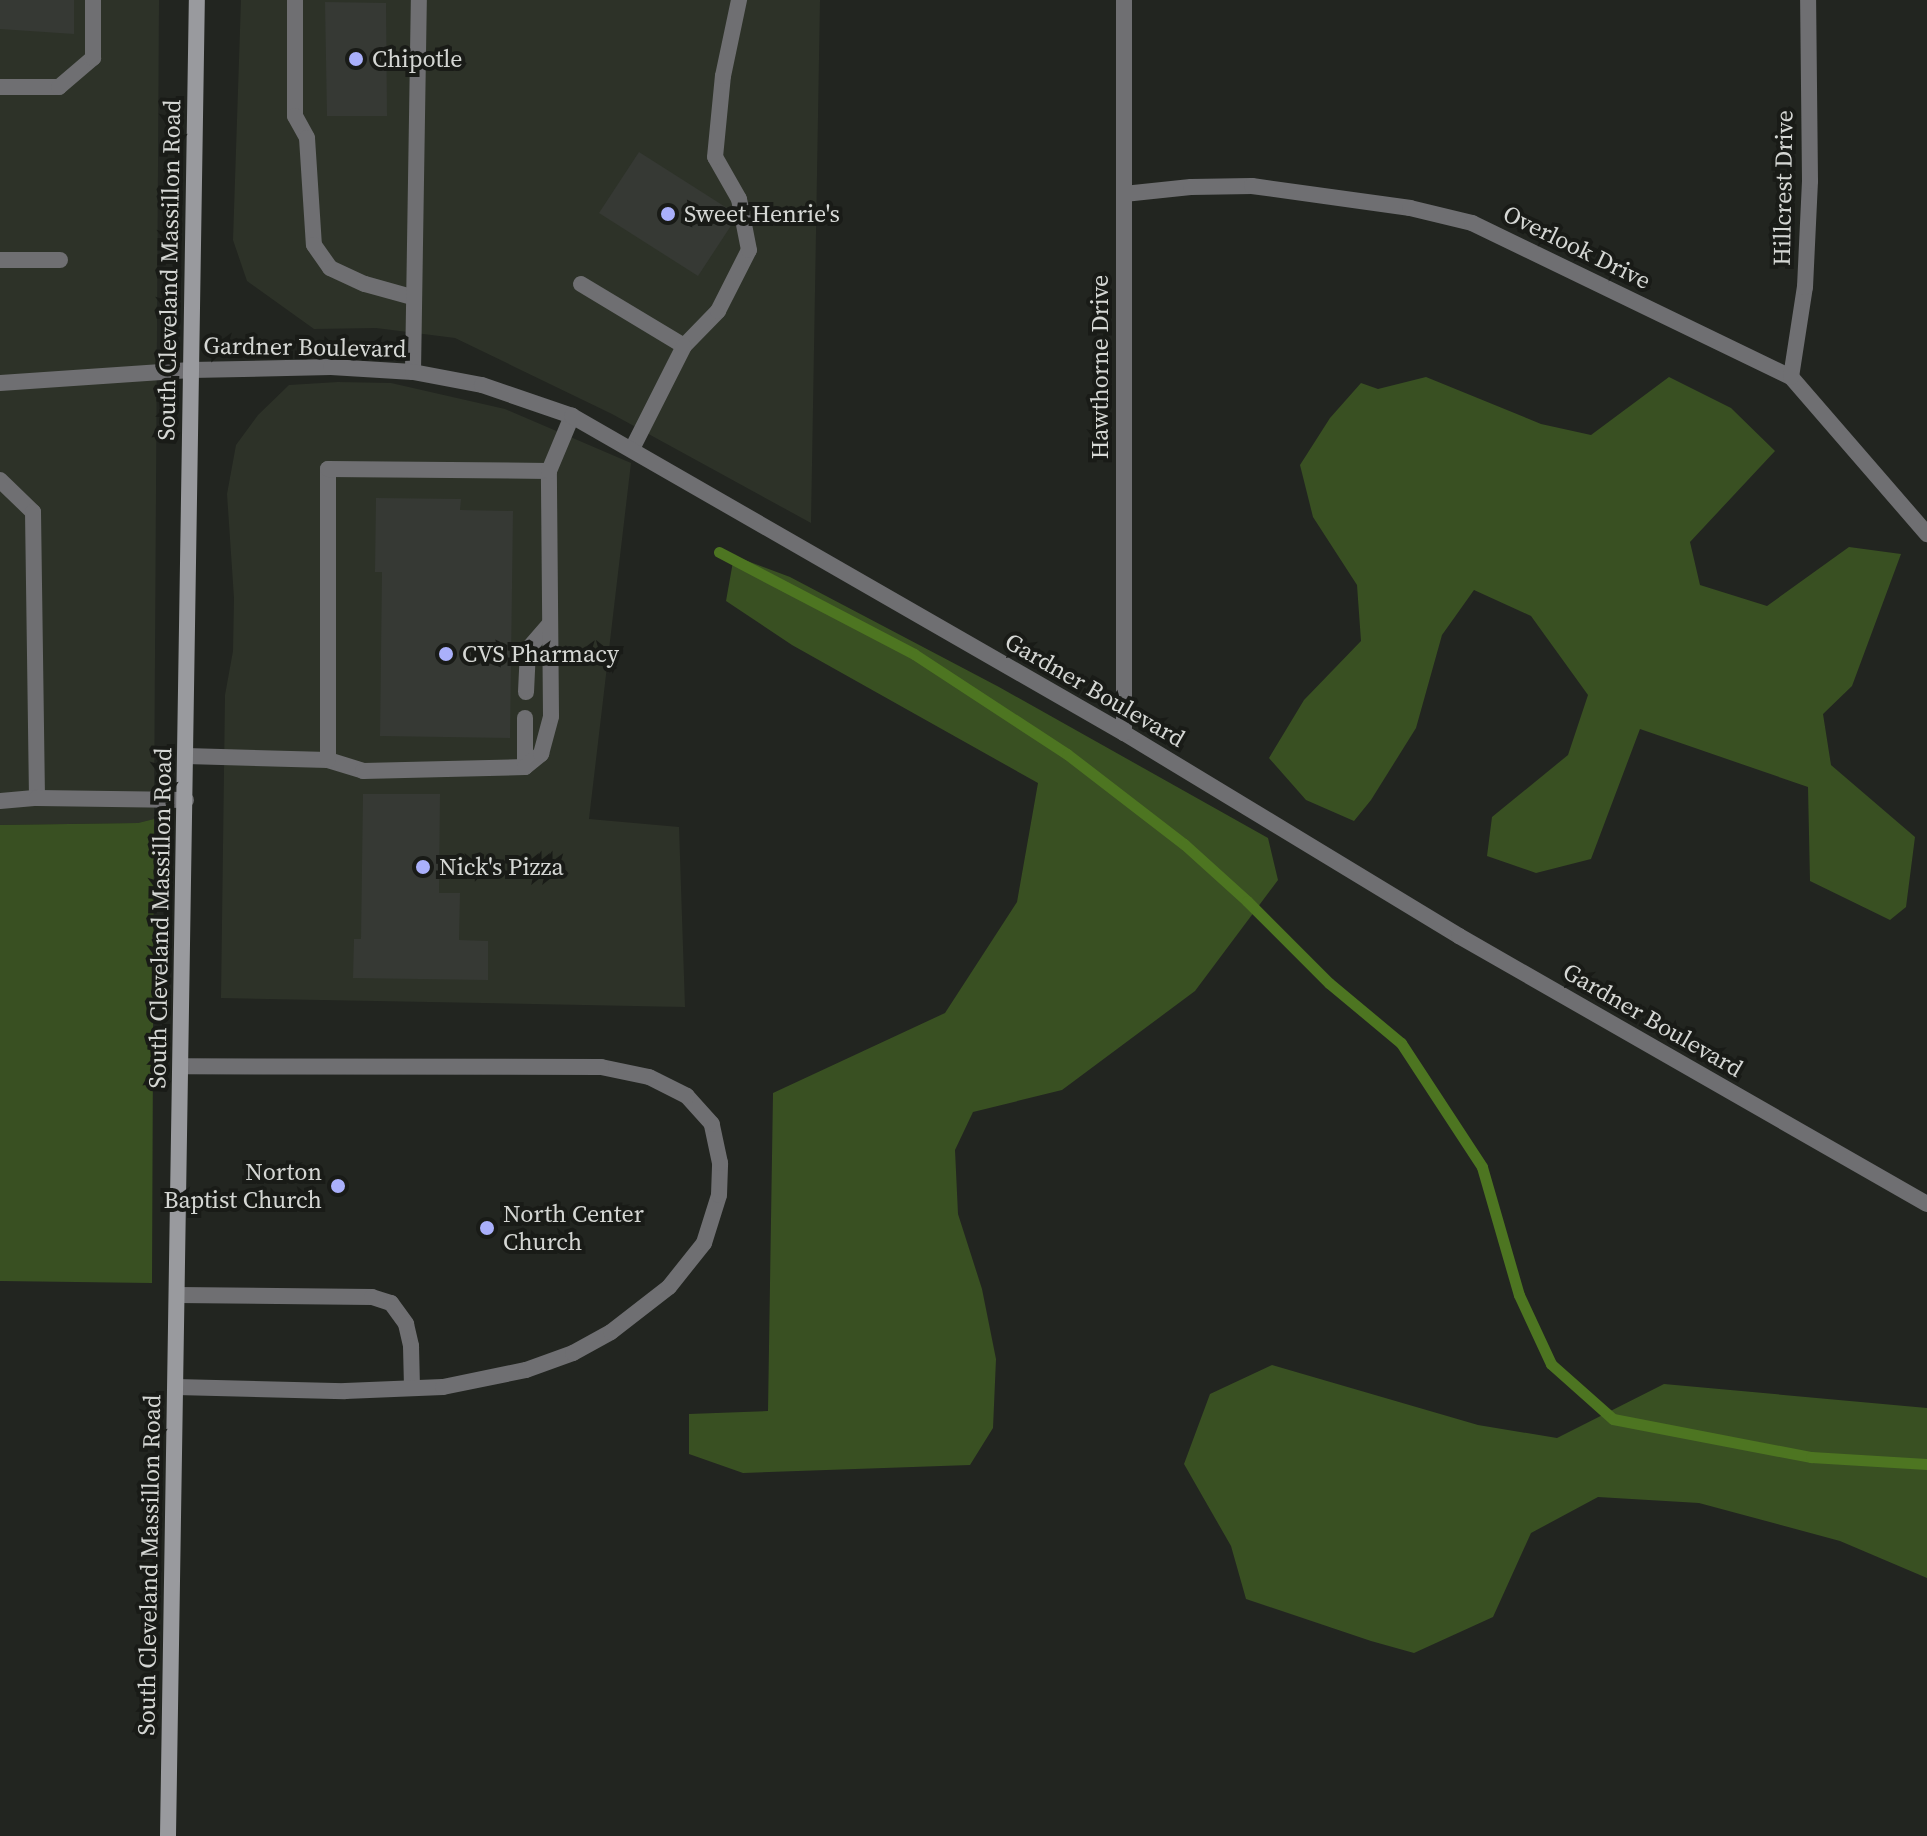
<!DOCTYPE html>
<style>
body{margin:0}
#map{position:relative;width:1927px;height:1836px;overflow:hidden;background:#222520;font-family:"Source Serif 4",serif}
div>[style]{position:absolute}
.built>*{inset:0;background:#2d3228}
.green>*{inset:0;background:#395022}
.stream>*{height:11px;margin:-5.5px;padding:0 5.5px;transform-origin:5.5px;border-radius:5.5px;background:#4d7521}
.building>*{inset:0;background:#363934}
.service>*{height:16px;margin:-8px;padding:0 8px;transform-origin:8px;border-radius:8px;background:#6f6f72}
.minor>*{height:16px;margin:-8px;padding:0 8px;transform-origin:8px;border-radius:8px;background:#6f6f72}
.secondary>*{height:16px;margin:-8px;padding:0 8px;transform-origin:8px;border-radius:8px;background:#999a9e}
.dots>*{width:22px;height:22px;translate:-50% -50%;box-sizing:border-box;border:4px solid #191b17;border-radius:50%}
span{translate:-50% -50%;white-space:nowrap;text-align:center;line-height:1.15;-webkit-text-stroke:8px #191b17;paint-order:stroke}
.poi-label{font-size:24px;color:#d5d7d4}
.left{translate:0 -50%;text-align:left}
.right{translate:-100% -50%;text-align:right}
.street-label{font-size:24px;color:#d5d7d4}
</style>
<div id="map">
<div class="built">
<div style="clip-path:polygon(0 0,159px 0,154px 819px,138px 823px,0 825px)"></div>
<div style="clip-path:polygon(241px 0,820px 0,811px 523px,612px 414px,455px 338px,376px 328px,314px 329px,247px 281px,233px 240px)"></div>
<div style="clip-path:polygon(338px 382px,391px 383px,505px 409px,631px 463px,589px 819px,679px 827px,685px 1007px,221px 998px,225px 695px,233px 651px,234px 598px,227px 494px,236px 445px,258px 415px,289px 385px)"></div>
</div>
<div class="green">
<div style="clip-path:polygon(1426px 377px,1541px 424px,1591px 435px,1669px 377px,1731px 408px,1775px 451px,1690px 542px,1700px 585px,1767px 606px,1849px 547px,1901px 554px,1852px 686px,1823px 714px,1831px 765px,1915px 837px,1906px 907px,1890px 920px,1810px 881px,1808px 787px,1640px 729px,1591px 859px,1536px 873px,1487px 856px,1492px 817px,1568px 755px,1588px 695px,1531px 616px,1474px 590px,1442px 635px,1416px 728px,1371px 800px,1354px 821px,1306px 800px,1269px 758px,1304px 700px,1361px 641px,1357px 585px,1313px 517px,1300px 465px,1330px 418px,1361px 383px,1378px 389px)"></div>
<div style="clip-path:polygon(734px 556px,790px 577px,999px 687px,1268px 838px,1278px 880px,1195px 991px,1062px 1090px,973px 1112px,955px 1150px,958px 1214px,982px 1289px,996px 1359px,993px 1428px,970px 1465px,743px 1473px,689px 1454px,689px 1414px,768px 1411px,773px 1093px,945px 1013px,1017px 902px,1038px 783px,792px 645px,726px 601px)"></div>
<div style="clip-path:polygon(154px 819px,152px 1283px,0 1281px,0 825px,138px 823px)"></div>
<div style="clip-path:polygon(1272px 1365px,1478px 1425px,1557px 1438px,1664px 1384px,1927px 1408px,1927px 1578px,1840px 1541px,1699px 1503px,1598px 1497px,1531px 1533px,1493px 1617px,1414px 1653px,1371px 1641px,1246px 1599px,1231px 1546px,1184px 1464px,1210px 1394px)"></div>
</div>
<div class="stream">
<div style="left:719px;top:552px;width:220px;rotate:27.6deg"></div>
<div style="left:914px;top:654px;width:183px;rotate:33.2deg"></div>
<div style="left:1067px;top:754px;width:148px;rotate:37.6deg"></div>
<div style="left:1184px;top:844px;width:85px;rotate:42.1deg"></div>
<div style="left:1247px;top:901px;width:116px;rotate:45deg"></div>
<div style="left:1329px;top:983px;width:94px;rotate:39.8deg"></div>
<div style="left:1401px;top:1043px;width:148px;rotate:56.8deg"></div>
<div style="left:1482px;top:1167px;width:133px;rotate:73.9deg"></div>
<div style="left:1519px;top:1295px;width:76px;rotate:65.1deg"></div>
<div style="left:1551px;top:1364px;width:83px;rotate:41.6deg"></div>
<div style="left:1613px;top:1419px;width:202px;rotate:10.9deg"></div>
<div style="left:1811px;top:1457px;width:116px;rotate:3.5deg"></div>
</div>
<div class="building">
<div style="clip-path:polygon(0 0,74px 0,74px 34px,0 29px)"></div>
<div style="clip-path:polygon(325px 2px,386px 3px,387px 116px,327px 116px)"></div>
<div style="clip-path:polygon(639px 152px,738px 215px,698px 276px,599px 213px)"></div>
<div style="clip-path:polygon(376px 498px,461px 499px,460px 510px,513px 511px,510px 738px,380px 736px,382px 572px,375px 572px)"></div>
<div style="clip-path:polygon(363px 794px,440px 794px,439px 893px,460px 893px,459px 940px,488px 941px,488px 980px,353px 978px,354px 939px,361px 939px)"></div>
</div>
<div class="service">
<div style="left:295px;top:0;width:116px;rotate:90deg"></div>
<div style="left:295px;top:116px;width:25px;rotate:61deg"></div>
<div style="left:307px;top:138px;width:107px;rotate:86.3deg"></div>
<div style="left:314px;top:245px;width:28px;rotate:55deg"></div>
<div style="left:330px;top:268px;width:38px;rotate:25deg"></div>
<div style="left:365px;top:284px;width:49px;rotate:15.5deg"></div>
<div style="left:0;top:87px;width:59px"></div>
<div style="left:59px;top:87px;width:45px;rotate:-40.5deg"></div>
<div style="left:93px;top:58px;width:58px;rotate:-90deg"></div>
<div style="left:0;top:260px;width:60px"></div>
<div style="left:581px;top:284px;width:120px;rotate:31deg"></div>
<div style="left:684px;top:346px;width:49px;rotate:-45.8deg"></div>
<div style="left:718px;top:311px;width:68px;rotate:-63.1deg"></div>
<div style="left:749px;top:250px;width:52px;rotate:-101.1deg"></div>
<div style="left:739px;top:199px;width:48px;rotate:-119.7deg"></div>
<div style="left:715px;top:157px;width:81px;rotate:-84.4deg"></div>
<div style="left:723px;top:76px;width:78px;rotate:-78.1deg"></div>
<div style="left:413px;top:372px;width:372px;rotate:-89.1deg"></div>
<div style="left:0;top:383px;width:191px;rotate:-3.9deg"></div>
<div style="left:632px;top:449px;width:115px;rotate:-63.2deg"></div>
<div style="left:0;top:480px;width:46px;rotate:44.1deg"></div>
<div style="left:33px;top:512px;width:286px;rotate:89.2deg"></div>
<div style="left:526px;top:692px;width:43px;rotate:-87.3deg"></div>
<div style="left:528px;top:649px;width:32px;rotate:-49deg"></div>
<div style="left:525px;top:718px;width:49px;rotate:90deg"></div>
<div style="left:186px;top:756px;width:142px;rotate:1.6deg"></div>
<div style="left:328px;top:760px;width:37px;rotate:17deg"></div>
<div style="left:363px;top:771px;width:162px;rotate:-1.4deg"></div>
<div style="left:525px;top:767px;width:21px;rotate:-39deg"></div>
<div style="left:541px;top:754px;width:39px;rotate:-75deg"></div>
<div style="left:551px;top:716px;width:245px;rotate:-90.5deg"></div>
<div style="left:328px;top:760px;width:291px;rotate:-90deg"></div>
<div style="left:328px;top:469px;width:221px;rotate:0.5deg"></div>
<div style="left:549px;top:471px;width:60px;rotate:-67.3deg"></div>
<div style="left:0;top:801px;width:37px;rotate:-5deg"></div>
<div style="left:37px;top:798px;width:149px;rotate:0.8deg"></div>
<div style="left:177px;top:1295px;width:195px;rotate:0.6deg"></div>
<div style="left:372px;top:1297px;width:20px;rotate:18deg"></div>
<div style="left:391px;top:1303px;width:26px;rotate:54deg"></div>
<div style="left:406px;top:1324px;width:23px;rotate:77deg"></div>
<div style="left:411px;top:1346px;width:42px;rotate:88.6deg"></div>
<div style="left:176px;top:1387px;width:169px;rotate:1.4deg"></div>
<div style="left:345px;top:1391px;width:98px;rotate:-2.3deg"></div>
<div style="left:443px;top:1387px;width:85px;rotate:-11.6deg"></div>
<div style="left:526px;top:1370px;width:50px;rotate:-19.9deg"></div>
<div style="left:573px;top:1353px;width:43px;rotate:-28.9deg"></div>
<div style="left:611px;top:1332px;width:73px;rotate:-37.8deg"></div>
<div style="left:669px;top:1287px;width:56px;rotate:-51.5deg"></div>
<div style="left:704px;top:1243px;width:50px;rotate:-72.6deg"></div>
<div style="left:719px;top:1195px;width:32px;rotate:-88deg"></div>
<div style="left:720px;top:1163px;width:40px;rotate:-102deg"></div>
<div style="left:712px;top:1124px;width:38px;rotate:-132deg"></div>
<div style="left:687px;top:1096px;width:42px;rotate:-153.4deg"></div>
<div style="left:649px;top:1077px;width:49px;rotate:-168.2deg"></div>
<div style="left:601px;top:1067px;width:419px;rotate:-179.9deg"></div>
</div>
<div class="minor">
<div style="left:1124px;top:194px;width:67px;rotate:-6deg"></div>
<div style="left:1191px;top:187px;width:61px;rotate:-0.9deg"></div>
<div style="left:1252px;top:186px;width:160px;rotate:7.9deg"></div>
<div style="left:1410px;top:208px;width:64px;rotate:13.6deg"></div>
<div style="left:1472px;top:223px;width:354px;rotate:25.8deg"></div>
<div style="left:1791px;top:377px;width:208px;rotate:49.1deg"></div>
<div style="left:191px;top:370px;width:140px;rotate:-1.2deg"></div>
<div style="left:331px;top:367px;width:82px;rotate:3.5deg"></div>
<div style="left:413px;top:372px;width:70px;rotate:10.7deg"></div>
<div style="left:482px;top:385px;width:95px;rotate:19deg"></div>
<div style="left:572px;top:416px;width:637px;rotate:29.87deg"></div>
<div style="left:1124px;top:733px;width:392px;rotate:31.2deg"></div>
<div style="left:1459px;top:936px;width:539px;rotate:29.8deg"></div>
<div style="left:1791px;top:377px;width:91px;rotate:-81.2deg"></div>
<div style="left:1805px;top:287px;width:106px;rotate:-87.3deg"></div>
<div style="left:1810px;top:181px;width:181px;rotate:-90.6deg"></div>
<div style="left:1124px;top:733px;width:733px;rotate:-90deg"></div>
</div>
<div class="secondary">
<div style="left:168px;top:1836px;width:1836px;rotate:-89.1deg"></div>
</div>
<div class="dots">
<div style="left:356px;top:59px;background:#aab0fb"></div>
<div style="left:668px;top:214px;background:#aab0fb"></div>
<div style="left:446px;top:654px;background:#aab0fb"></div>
<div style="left:423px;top:867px;background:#aab0fb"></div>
<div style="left:338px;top:1186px;background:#aab0fb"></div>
<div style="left:487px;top:1228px;background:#aab0fb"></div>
</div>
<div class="poi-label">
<span class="left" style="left:372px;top:59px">Chipotle</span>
<span class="left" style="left:684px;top:214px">Sweet Henrie's</span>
<span class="left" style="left:462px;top:654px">CVS Pharmacy</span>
<span class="left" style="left:439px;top:867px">Nick's Pizza</span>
<span class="right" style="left:322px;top:1186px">Norton<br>Baptist Church</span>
<span class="left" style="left:503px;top:1228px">North Center<br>Church</span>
</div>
<div class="street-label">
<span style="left:1783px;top:188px;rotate:-89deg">Hillcrest Drive</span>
<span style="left:1577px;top:247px;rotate:26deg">Overlook Drive</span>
<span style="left:169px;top:270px;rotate:-89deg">South Cleveland Massillon Road</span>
<span style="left:305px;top:347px;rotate:1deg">Gardner Boulevard</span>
<span style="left:1100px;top:367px;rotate:-90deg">Hawthorne Drive</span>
<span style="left:1095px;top:690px;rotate:30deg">Gardner Boulevard</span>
<span style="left:160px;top:918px;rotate:-89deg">South Cleveland Massillon Road</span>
<span style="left:1653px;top:1020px;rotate:30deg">Gardner Boulevard</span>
<span style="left:149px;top:1565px;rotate:-89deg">South Cleveland Massillon Road</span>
</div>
</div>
